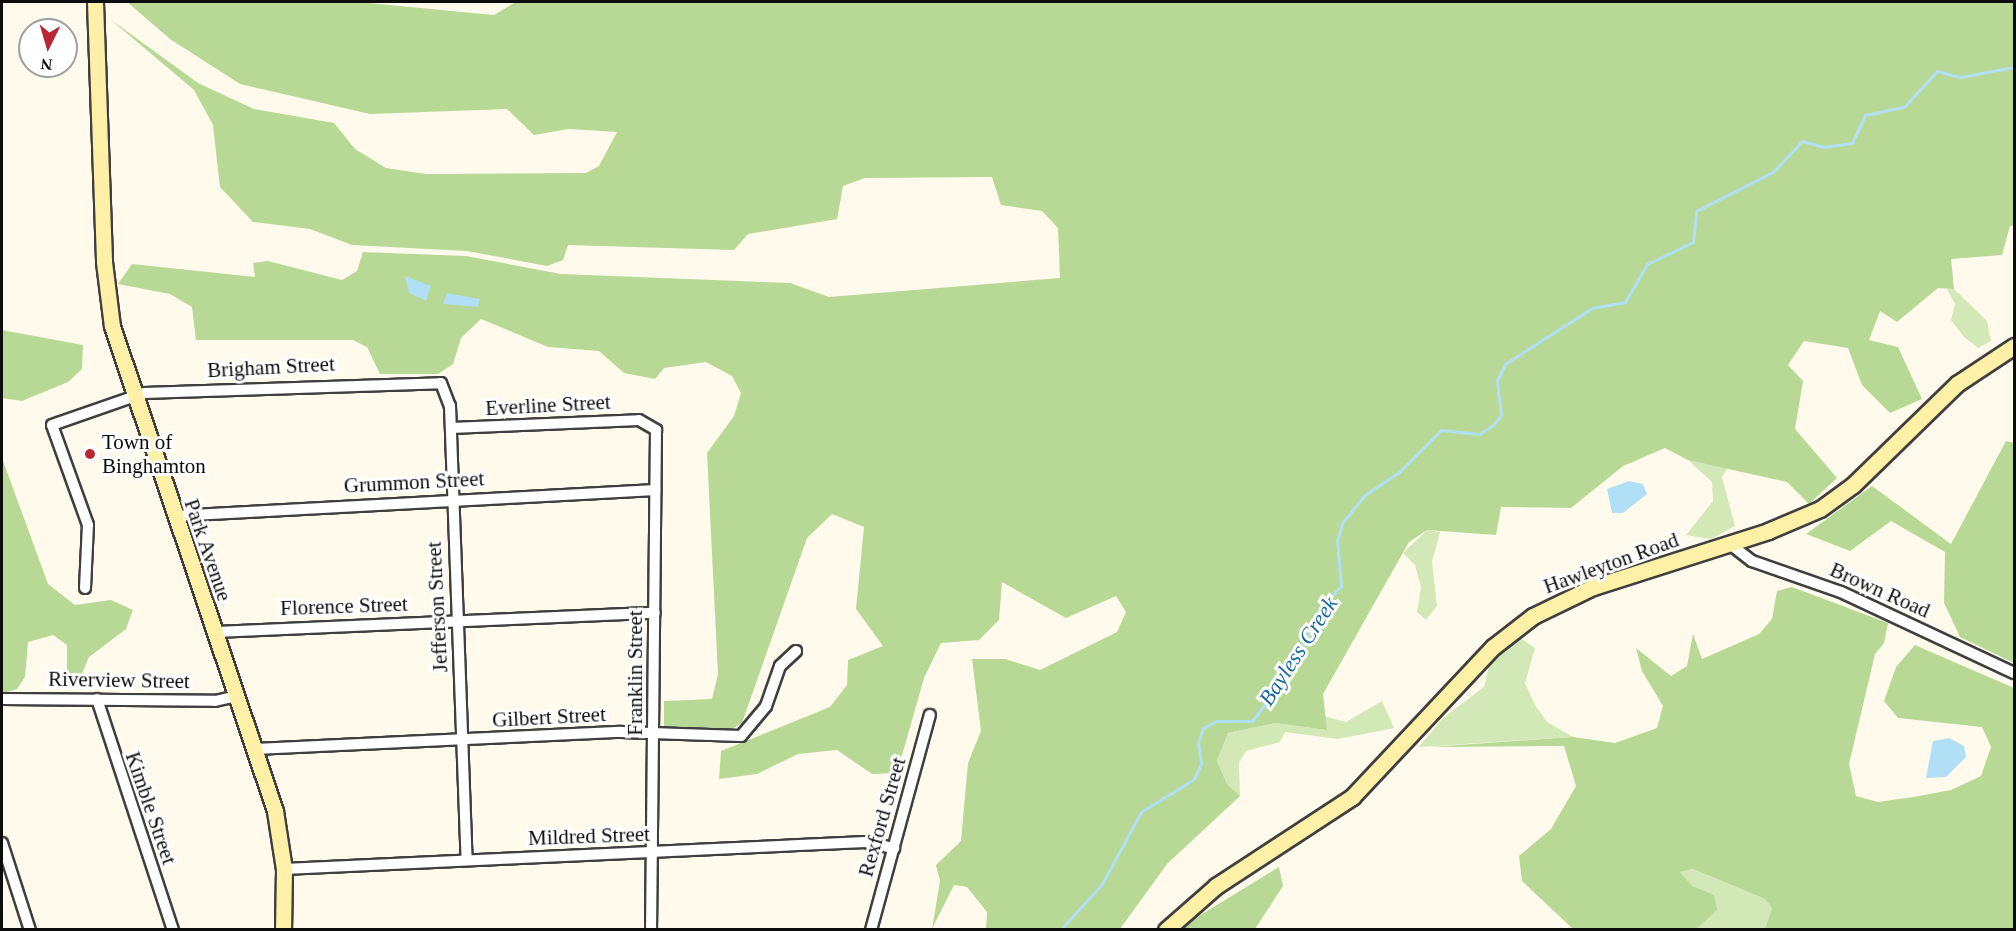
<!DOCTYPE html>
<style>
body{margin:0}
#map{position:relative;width:2016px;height:931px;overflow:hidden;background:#fffaeb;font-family:Georgia,serif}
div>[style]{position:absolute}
.green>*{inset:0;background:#d2e8b6}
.forest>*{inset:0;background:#b7d995}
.water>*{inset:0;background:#b1dff5}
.stream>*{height:3px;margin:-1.5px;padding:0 1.5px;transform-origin:1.5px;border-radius:1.5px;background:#b1dff5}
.roads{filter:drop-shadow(2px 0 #3f3f3f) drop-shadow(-2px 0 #3f3f3f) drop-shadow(0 2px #3f3f3f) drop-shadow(0 -2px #3f3f3f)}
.street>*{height:10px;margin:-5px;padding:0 5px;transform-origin:5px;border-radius:5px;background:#fff}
.secondary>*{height:15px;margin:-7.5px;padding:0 7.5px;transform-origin:7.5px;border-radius:7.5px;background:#fef1a7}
.dots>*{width:16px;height:16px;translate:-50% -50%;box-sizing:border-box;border:3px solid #fff;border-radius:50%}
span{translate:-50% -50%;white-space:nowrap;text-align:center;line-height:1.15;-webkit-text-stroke:6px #fff;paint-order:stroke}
.street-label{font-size:21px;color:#0c0c0c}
.poi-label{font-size:21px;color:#0c0c0c}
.left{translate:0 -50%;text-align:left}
.water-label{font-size:22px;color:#17689c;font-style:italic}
.frame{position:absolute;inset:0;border:3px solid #0c0c0c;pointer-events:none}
.north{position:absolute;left:18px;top:18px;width:60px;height:60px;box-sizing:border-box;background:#fff;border:2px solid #9e9e9e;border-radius:50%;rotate:185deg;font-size:16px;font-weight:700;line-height:24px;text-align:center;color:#0c0c0c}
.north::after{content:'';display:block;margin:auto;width:21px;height:27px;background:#ba2633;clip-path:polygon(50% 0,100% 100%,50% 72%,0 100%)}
</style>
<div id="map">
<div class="green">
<div style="clip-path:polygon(1947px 289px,1954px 289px,1987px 321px,1991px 341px,1978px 348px,1964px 337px,1951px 320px,1955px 304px)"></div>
<div style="clip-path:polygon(1688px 460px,1728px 468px,1722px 477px,1735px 526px,1711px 539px,1686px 535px,1713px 501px,1712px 482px)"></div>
<div style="clip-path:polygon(1427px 530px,1440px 532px,1432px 562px,1437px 606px,1426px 620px,1417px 612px,1421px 587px,1415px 565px,1403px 553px)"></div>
<div style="clip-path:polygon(1518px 636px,1535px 648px,1525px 683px,1535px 705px,1547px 722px,1573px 737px,1419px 747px,1442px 719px,1484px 687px,1490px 662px)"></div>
<div style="clip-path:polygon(1382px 701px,1394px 728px,1338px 739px,1285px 732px,1280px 742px,1246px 751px,1239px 763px,1240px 796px,1227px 784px,1217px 761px,1228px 733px,1275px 723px,1327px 730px,1324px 716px,1346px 722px)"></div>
<div style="clip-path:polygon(1693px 869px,1765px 899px,1772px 908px,1765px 929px,1696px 929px,1691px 886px,1680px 872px)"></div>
</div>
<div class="forest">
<div style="clip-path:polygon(127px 2px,358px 2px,494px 15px,516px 2px,2014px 2px,2014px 226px,2010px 226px,2002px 255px,1951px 259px,1954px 289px,1938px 288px,1897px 322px,1880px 311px,1869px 340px,1898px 347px,1922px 399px,1890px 413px,1862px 385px,1848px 348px,1804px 341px,1788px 365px,1803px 381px,1795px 429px,1837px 478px,1809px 504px,1787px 482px,1688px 460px,1665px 448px,1623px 466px,1571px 508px,1501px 507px,1496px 535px,1427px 530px,1409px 542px,1323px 694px,1327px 730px,1275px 723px,1228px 733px,1217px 761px,1227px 784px,1240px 796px,1167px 864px,1120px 929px,986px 929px,987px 912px,967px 887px,954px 885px,932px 929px,940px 881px,936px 865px,961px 841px,968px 763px,981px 731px,972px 659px,1005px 659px,1040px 670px,1117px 632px,1126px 612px,1116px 596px,1066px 618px,1002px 582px,999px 620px,979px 640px,941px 643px,924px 678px,897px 773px,872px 774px,837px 750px,798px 754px,757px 774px,719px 779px,721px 751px,830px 707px,847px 685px,848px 660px,883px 646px,856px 609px,864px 527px,832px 514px,807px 538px,742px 723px,725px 733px,664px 732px,664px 701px,712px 699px,718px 674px,707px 453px,734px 416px,741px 393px,732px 376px,706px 362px,664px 368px,655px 379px,624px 373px,599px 351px,548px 347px,481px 319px,461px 338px,453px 364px,438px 374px,380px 374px,367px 347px,353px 340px,196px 340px,192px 307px,170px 294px,118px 284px,132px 264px,255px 277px,253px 263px,268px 261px,342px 280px,357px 271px,363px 252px,466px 256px,561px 274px,790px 283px,829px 297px,1060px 278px,1058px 228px,1042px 211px,1001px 205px,992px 177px,865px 178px,843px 186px,837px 219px,748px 234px,734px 250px,568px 245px,563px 260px,547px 266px,467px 251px,352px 245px,310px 229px,253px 222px,220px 187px,213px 125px,194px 90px,110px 19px,198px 83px,254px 109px,334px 123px,355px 149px,386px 168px,426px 174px,586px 173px,599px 166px,617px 132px,568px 129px,534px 135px,507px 109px,370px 114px,240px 84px,170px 39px)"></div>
<div style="clip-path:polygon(2px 330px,83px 345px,82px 369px,68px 382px,22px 401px,2px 398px)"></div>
<div style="clip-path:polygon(2006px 441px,2014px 443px,2014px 663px,1960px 637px,1944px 603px,1945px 552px,1891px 521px,1850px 551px,1806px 534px,1872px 486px,1951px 544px)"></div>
<div style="clip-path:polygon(2px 458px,48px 584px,75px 605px,111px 600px,133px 610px,126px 629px,89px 657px,78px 683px,67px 675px,67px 645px,53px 635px,28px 642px,25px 677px,17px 689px,2px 694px)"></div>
<div style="clip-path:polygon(1792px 587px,1888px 623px,1884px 643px,1875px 654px,1849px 764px,1856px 796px,1878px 802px,1913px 797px,1951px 790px,1981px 776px,1991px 747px,1982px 727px,1898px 718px,1884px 701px,1896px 667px,1915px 645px,2014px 688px,2014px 929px,1765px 929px,1772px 908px,1765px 899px,1693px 869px,1680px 872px,1692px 886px,1714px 895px,1717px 910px,1696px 929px,1573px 929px,1522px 881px,1519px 856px,1551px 829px,1576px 786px,1564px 746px,1430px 747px,1573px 737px,1615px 743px,1657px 728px,1663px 706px,1642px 671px,1636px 648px,1671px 676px,1687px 666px,1693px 634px,1702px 659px,1759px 634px,1772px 619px,1777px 591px)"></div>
<div style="clip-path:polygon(1279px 867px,1283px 886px,1255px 929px,1176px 930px)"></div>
</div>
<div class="water">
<div style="clip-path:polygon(405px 276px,431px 286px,426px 301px,409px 293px)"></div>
<div style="clip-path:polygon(447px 293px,480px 299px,478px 307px,443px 304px)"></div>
<div style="clip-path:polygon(1629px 481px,1643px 484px,1647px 494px,1623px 513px,1612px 513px,1607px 489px)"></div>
<div style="clip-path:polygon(1949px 738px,1964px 746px,1966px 757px,1946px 777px,1926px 778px,1933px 741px)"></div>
</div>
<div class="stream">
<div style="left:1060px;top:930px;width:62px;rotate:-47.6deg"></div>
<div style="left:1102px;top:884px;width:82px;rotate:-61.6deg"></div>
<div style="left:1141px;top:812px;width:62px;rotate:-31.9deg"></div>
<div style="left:1194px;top:779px;width:17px;rotate:-66deg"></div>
<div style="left:1201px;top:763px;width:21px;rotate:-98deg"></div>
<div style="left:1198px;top:742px;width:15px;rotate:-70deg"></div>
<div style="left:1203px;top:728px;width:15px;rotate:-28deg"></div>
<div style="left:1216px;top:721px;width:36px"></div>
<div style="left:1252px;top:721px;width:66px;rotate:-52.4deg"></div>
<div style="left:1292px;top:669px;width:68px;rotate:-64.6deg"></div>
<div style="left:1321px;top:608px;width:30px;rotate:-48deg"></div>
<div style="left:1341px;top:586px;width:45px;rotate:-95.1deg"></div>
<div style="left:1337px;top:541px;width:19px;rotate:-74deg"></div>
<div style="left:1342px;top:523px;width:36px;rotate:-51deg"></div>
<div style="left:1365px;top:495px;width:41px;rotate:-34.1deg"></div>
<div style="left:1399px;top:472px;width:59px;rotate:-45deg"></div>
<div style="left:1441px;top:430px;width:38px;rotate:6deg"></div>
<div style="left:1479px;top:434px;width:17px;rotate:-33deg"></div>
<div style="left:1493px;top:425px;width:13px;rotate:-51deg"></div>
<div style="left:1501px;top:415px;width:35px;rotate:-97deg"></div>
<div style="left:1497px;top:380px;width:18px;rotate:-63deg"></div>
<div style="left:1505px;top:364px;width:103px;rotate:-32.8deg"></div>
<div style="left:1592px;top:308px;width:34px;rotate:-10deg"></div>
<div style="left:1625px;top:302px;width:44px;rotate:-59.9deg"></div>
<div style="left:1647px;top:264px;width:51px;rotate:-25.6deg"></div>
<div style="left:1693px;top:242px;width:31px;rotate:-84deg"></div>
<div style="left:1696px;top:211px;width:86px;rotate:-26.9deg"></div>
<div style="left:1773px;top:172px;width:42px;rotate:-46.9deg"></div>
<div style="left:1802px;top:141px;width:23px;rotate:15deg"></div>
<div style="left:1824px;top:147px;width:28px;rotate:-8deg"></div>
<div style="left:1852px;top:143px;width:31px;rotate:-65deg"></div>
<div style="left:1865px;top:115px;width:40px;rotate:-12deg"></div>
<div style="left:1904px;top:107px;width:49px;rotate:-47.5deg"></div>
<div style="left:1937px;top:71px;width:24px;rotate:15deg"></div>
<div style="left:1960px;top:77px;width:55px;rotate:-10.5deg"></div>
</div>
<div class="roads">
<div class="street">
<div style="left:451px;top:428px;width:188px;rotate:-2.4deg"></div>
<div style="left:639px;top:420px;width:20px;rotate:30deg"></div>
<div style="left:656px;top:430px;width:500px;rotate:90.57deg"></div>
<div style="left:174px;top:516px;width:482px;rotate:-3.1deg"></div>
<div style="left:1730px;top:544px;width:28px;rotate:38deg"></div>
<div style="left:1752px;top:561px;width:94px;rotate:19.2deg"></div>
<div style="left:1841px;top:592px;width:191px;rotate:25.1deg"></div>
<div style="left:85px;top:588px;width:63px;rotate:-87.3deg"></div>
<div style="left:88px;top:525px;width:106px;rotate:-109.8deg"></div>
<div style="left:52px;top:425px;width:97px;rotate:-19.2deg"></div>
<div style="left:144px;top:393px;width:297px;rotate:-1.9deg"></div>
<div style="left:441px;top:383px;width:25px;rotate:69deg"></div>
<div style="left:450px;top:406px;width:453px;rotate:87.9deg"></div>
<div style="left:215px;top:632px;width:440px;rotate:-2.5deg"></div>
<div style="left:2px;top:699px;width:213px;rotate:0.5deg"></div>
<div style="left:215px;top:701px;width:22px;rotate:-13deg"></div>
<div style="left:97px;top:699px;width:243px;rotate:71.8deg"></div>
<div style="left:255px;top:749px;width:366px;rotate:-2.7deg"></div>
<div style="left:621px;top:732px;width:120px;rotate:1.9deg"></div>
<div style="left:741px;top:736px;width:39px;rotate:-50deg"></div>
<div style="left:766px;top:706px;width:42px;rotate:-70.7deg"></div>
<div style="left:780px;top:666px;width:22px;rotate:-43deg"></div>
<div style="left:2px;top:843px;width:91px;rotate:72.2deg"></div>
<div style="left:284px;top:869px;width:582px;rotate:-2.66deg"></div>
<div style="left:865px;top:842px;width:30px;rotate:12deg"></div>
<div style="left:871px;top:930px;width:223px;rotate:-74.7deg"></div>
</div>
<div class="secondary">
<div style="left:95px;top:2px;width:260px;rotate:88deg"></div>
<div style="left:104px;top:262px;width:64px;rotate:82.9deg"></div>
<div style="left:112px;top:326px;width:512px;rotate:71.42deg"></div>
<div style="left:275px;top:811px;width:59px;rotate:81.2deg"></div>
<div style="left:284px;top:869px;width:61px;rotate:90.9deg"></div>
<div style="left:1166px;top:930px;width:67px;rotate:-41.3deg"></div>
<div style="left:1216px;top:886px;width:163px;rotate:-33.2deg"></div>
<div style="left:1352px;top:797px;width:206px;rotate:-46.8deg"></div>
<div style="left:1493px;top:647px;width:51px;rotate:-37.8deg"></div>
<div style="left:1533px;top:616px;width:67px;rotate:-25.8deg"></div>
<div style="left:1593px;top:587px;width:184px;rotate:-17.7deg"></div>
<div style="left:1768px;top:531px;width:56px;rotate:-22.9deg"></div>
<div style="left:1820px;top:509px;width:41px;rotate:-36deg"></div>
<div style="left:1853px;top:485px;width:146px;rotate:-44.2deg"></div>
<div style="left:1958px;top:383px;width:67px;rotate:-33.5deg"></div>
</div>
</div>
<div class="dots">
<div style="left:90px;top:454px;background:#ba2633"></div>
</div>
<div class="street-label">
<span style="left:271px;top:367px;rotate:-3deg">Brigham Street</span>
<span style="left:548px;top:405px;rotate:-3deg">Everline Street</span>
<span style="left:414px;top:482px;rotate:-3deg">Grummon Street</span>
<span style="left:208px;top:550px;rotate:71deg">Park Avenue</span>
<span style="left:1611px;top:563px;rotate:-20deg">Hawleyton Road</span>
<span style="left:1880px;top:590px;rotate:24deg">Brown Road</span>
<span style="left:344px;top:606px;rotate:-2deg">Florence Street</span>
<span style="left:437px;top:607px;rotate:-93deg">Jefferson Street</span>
<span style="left:635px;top:673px;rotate:-90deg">Franklin Street</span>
<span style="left:119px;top:680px;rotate:1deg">Riverview Street</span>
<span style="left:549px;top:717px;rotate:-3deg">Gilbert Street</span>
<span style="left:151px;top:808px;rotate:71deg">Kimble Street</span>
<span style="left:882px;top:817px;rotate:-74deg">Rexford Street</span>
<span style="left:589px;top:836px;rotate:-2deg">Mildred Street</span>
</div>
<div class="poi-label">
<span class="left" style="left:102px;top:454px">Town of<br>Binghamton</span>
</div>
<div class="water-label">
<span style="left:1298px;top:651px;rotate:-57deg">Bayless Creek</span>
</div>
<div class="frame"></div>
<div class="north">N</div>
</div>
